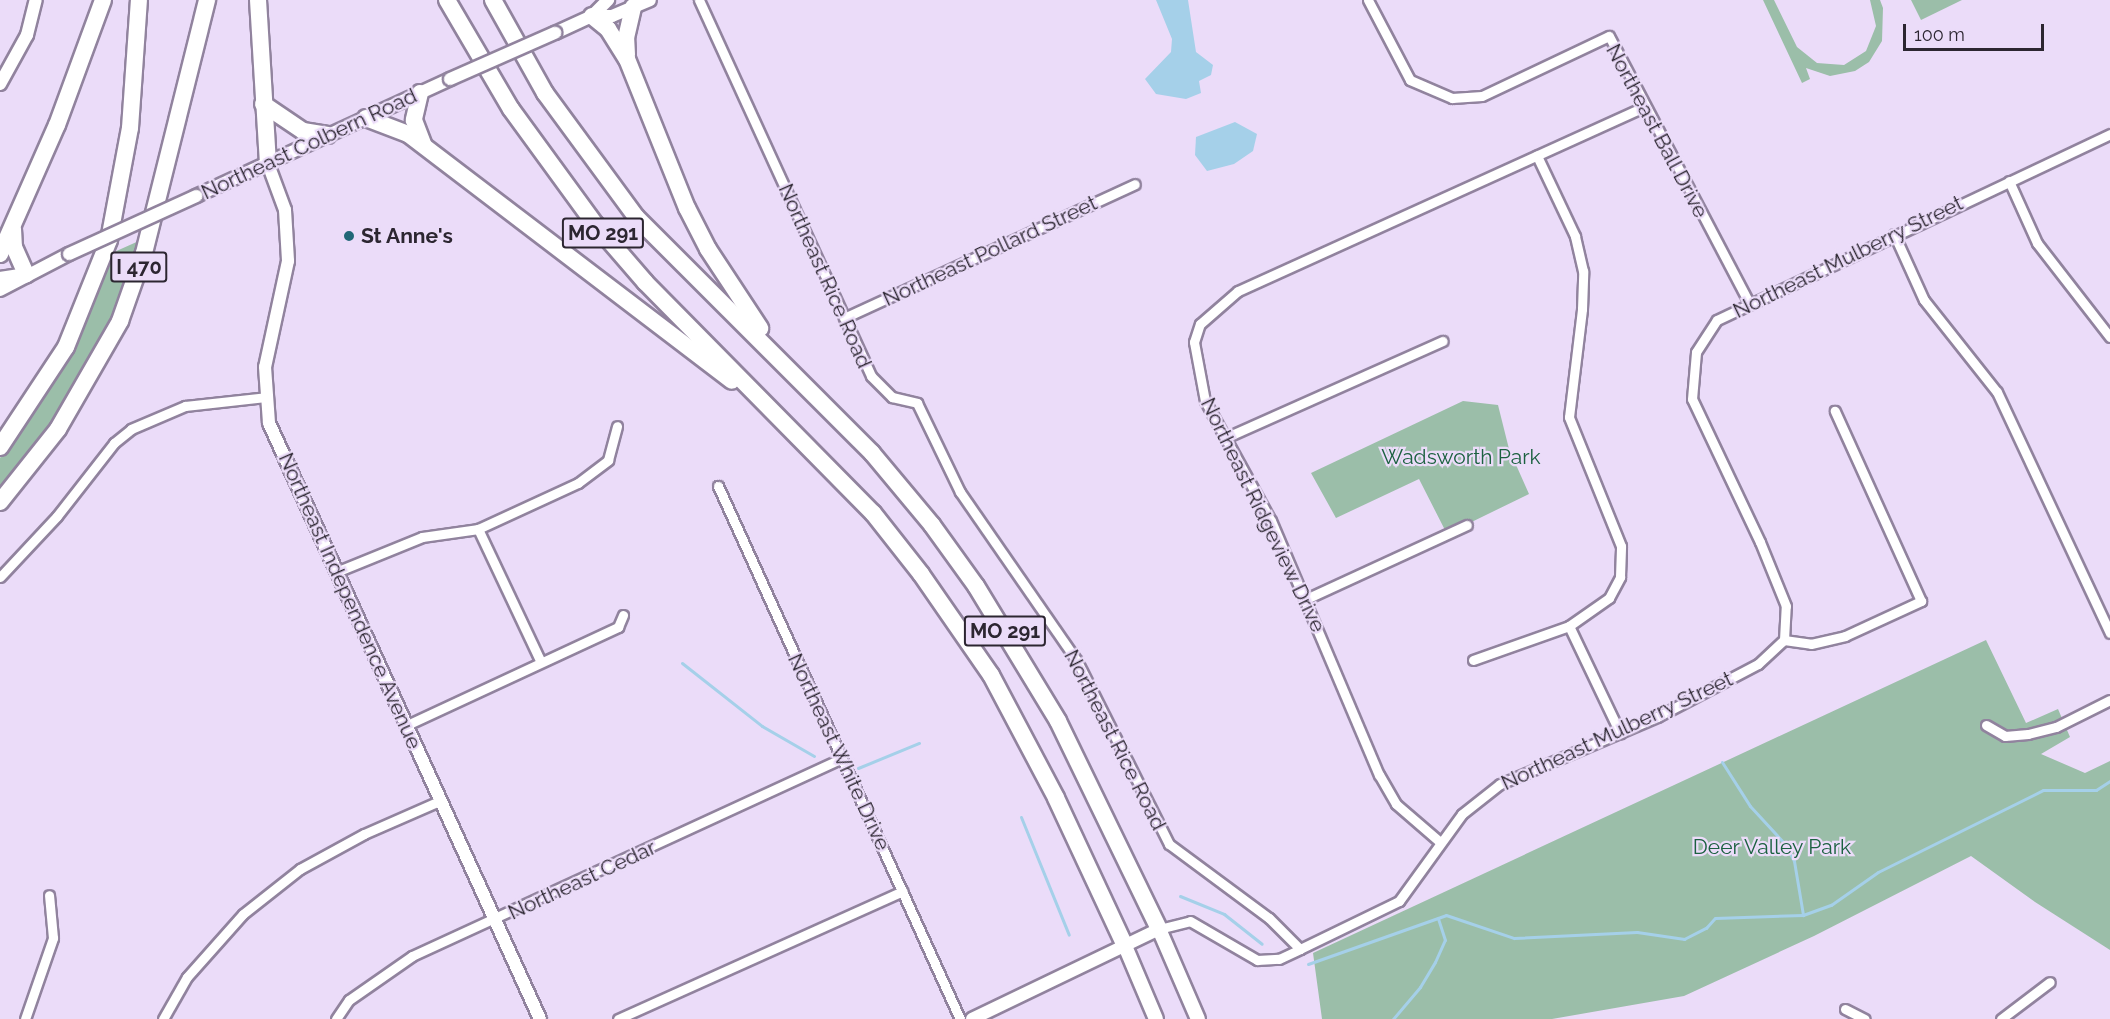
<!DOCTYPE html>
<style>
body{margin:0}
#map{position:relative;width:2110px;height:1019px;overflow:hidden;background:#ebdcf9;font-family:Raleway,sans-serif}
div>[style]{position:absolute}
.green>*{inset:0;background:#9bbea9}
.water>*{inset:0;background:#a5d0e9}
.stream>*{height:3px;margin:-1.5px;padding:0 1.5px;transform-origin:1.5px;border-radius:1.5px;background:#a5d0e9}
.roads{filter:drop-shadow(2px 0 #91839e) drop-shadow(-2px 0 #91839e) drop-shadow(0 2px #91839e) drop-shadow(0 -2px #91839e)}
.street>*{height:9px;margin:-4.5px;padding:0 4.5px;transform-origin:4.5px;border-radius:4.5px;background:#fff}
.secondary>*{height:12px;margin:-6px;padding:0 6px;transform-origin:6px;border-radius:6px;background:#fff}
.primary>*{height:14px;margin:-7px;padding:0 7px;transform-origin:7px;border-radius:7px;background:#fff}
.highway>*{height:16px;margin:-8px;padding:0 8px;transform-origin:8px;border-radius:8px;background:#fff}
.bridges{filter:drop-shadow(2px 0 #91839e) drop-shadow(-2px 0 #91839e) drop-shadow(0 2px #91839e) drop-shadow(0 -2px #91839e)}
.secondary-bridge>*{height:12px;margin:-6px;padding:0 6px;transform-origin:6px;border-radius:6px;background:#fff}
.dots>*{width:16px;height:16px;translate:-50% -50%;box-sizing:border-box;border:3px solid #ebdcf9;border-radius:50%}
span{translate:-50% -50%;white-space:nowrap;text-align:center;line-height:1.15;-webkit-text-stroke:4.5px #ebdcf9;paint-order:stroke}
.shield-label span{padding:2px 4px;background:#ebdcf9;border:2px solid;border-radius:4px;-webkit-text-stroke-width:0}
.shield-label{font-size:20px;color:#2c2631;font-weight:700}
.street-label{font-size:21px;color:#2c2631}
.poi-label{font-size:21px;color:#2c2631;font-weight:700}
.left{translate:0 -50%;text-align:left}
.park-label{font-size:21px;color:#1b6140}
.scale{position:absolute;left:1903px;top:24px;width:141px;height:27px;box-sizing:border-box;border:3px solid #2c2631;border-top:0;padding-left:8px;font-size:18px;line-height:21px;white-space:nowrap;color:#2c2631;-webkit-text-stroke:4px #ebdcf9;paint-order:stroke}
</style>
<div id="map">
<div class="green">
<div style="clip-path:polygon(1763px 0,1774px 0,1797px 47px,1817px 63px,1844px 65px,1866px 51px,1876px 26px,1870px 0,1880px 0,1883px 8px,1882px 41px,1869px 62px,1855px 71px,1830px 76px,1806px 68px,1810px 79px,1802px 83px)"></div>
<div style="clip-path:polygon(1911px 0,1962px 0,1921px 20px)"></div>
<div style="clip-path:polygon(141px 240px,107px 332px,60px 418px,0 495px,0 458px,59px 375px,112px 253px)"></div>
<div style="clip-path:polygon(1463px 401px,1498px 405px,1509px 449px,1529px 494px,1447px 534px,1419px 479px,1336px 518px,1311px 473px)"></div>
<div style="clip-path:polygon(1986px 640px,2026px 723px,2058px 709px,2070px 737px,2041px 754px,2085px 773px,2110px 761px,2110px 950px,2035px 902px,1971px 856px,1814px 936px,1684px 996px,1552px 1019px,1322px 1019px,1313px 953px)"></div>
</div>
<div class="water">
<div style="clip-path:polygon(1156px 0,1188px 0,1196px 52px,1213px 65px,1211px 75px,1199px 81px,1201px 93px,1186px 99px,1156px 94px,1145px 79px,1171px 52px,1172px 39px)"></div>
<div style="clip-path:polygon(1235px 122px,1257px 134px,1253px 151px,1234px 164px,1207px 171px,1195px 155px,1196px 137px)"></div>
</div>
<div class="stream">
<div style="left:682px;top:663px;width:102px;rotate:38.2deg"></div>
<div style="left:762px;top:726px;width:60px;rotate:30deg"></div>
<div style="left:1722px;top:762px;width:52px;rotate:57.5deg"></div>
<div style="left:1750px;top:806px;width:52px;rotate:47.4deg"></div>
<div style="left:1785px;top:844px;width:19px;rotate:62deg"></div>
<div style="left:1794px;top:861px;width:55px;rotate:80.5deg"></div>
<div style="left:858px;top:768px;width:66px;rotate:-22.3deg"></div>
<div style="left:1021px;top:817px;width:127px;rotate:67.9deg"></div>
<div style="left:1180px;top:896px;width:48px;rotate:22.2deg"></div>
<div style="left:1224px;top:914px;width:48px;rotate:38.3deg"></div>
<div style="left:1308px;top:964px;width:146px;rotate:-19.5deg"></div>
<div style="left:1446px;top:915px;width:72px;rotate:18.7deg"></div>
<div style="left:1514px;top:938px;width:123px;rotate:-2.8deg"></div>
<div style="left:1637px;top:932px;width:48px;rotate:8.5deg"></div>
<div style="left:1684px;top:939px;width:25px;rotate:-27deg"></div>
<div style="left:1706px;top:928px;width:13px;rotate:-48deg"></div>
<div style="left:1715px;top:918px;width:88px;rotate:-2deg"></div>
<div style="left:1803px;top:915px;width:30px;rotate:-20deg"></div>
<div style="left:1831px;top:905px;width:57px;rotate:-35.1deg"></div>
<div style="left:1878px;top:872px;width:184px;rotate:-26.4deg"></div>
<div style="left:2043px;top:790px;width:53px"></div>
<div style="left:2096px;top:790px;width:17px;rotate:-33deg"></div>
<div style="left:1393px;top:1019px;width:42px;rotate:-49.8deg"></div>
<div style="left:1420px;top:987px;width:29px;rotate:-59deg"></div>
<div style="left:1435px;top:962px;width:24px;rotate:-66deg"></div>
<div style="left:1445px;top:940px;width:23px;rotate:-108deg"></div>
</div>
<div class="roads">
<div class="street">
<div style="left:699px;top:0;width:413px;rotate:65.4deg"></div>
<div style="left:871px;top:376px;width:30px;rotate:45deg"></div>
<div style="left:892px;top:397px;width:26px;rotate:13deg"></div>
<div style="left:917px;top:403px;width:99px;rotate:64.2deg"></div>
<div style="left:960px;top:492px;width:206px;rotate:55.3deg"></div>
<div style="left:1077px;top:661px;width:205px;rotate:63.3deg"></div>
<div style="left:1169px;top:844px;width:124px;rotate:36.5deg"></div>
<div style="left:1269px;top:918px;width:44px;rotate:45deg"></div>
<div style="left:1368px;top:0;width:90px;rotate:62.3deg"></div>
<div style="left:1410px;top:80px;width:46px;rotate:23.2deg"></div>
<div style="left:1452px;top:98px;width:30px;rotate:-4deg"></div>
<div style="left:1482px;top:96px;width:140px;rotate:-25.3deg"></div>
<div style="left:1609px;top:36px;width:301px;rotate:62.3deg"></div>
<div style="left:2009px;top:181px;width:68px;rotate:65.7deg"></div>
<div style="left:2037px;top:243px;width:119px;rotate:52.2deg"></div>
<div style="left:1894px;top:234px;width:72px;rotate:65.6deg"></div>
<div style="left:1924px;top:300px;width:117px;rotate:51.6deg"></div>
<div style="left:1997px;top:392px;width:266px;rotate:64.9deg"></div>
<div style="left:844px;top:318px;width:320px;rotate:-24.7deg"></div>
<div style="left:1227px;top:437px;width:236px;rotate:-24deg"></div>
<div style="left:718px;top:486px;width:585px;rotate:65.58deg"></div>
<div style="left:478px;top:529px;width:147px;rotate:64.7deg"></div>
<div style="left:336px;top:572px;width:93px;rotate:-22.1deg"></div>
<div style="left:422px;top:537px;width:57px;rotate:-8.1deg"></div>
<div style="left:478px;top:529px;width:110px;rotate:-24.7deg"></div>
<div style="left:578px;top:483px;width:38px;rotate:-37deg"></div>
<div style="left:608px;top:460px;width:35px;rotate:-75deg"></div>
<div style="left:0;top:577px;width:83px;rotate:-46.9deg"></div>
<div style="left:57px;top:516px;width:93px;rotate:-52deg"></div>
<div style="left:114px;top:443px;width:22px;rotate:-39deg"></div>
<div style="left:131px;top:429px;width:59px;rotate:-23.1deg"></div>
<div style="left:185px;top:406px;width:81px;rotate:-6.3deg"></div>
<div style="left:1306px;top:599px;width:177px;rotate:-24.7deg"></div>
<div style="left:1569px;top:626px;width:119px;rotate:64.5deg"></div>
<div style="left:1784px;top:640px;width:27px;rotate:8deg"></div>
<div style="left:1811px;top:644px;width:35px;rotate:-13deg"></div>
<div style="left:1845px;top:636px;width:84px;rotate:-24.7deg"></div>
<div style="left:1921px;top:601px;width:209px;rotate:-114.4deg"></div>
<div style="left:1473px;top:660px;width:102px;rotate:-19.5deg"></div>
<div style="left:1569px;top:626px;width:49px;rotate:-35deg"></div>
<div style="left:1609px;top:598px;width:24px;rotate:-62deg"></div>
<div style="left:1620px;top:577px;width:31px;rotate:-88deg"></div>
<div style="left:1621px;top:546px;width:139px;rotate:-112deg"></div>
<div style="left:1569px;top:417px;width:109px;rotate:-83.1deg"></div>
<div style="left:1582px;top:309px;width:38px;rotate:-88deg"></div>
<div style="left:1583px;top:271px;width:36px;rotate:-103deg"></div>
<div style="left:1575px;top:236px;width:89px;rotate:-115.4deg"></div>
<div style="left:407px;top:725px;width:233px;rotate:-24.9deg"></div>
<div style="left:618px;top:627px;width:13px;rotate:-67deg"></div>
<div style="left:1986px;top:725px;width:22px;rotate:30deg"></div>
<div style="left:2005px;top:736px;width:23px;rotate:-5deg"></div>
<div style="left:2028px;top:734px;width:29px;rotate:-14deg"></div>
<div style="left:2056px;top:727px;width:60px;rotate:-26.6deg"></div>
<div style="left:1440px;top:842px;width:58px;rotate:-139.2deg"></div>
<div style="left:1396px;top:804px;width:34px;rotate:-120deg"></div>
<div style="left:1379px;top:775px;width:276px;rotate:-113deg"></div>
<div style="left:1271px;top:521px;width:137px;rotate:-118.8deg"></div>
<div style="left:1205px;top:401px;width:60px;rotate:-100.6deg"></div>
<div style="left:1194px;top:342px;width:19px;rotate:-72deg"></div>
<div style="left:1200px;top:324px;width:50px;rotate:-41deg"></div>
<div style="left:1238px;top:291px;width:445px;rotate:-24.4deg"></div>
<div style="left:1159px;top:929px;width:32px;rotate:-14deg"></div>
<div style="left:1190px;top:921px;width:78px;rotate:30.2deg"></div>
<div style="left:1257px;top:960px;width:22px;rotate:-3deg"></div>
<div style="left:1279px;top:959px;width:23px;rotate:-25deg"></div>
<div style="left:1300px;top:949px;width:110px;rotate:-25.9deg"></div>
<div style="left:1399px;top:901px;width:107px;rotate:-54.1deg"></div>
<div style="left:1462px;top:814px;width:48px;rotate:-38.3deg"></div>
<div style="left:1500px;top:784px;width:171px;rotate:-23.1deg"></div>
<div style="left:1657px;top:717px;width:114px;rotate:-27.7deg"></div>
<div style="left:1758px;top:664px;width:35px;rotate:-43deg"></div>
<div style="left:1784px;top:640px;width:34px;rotate:-87deg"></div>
<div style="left:1786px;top:606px;width:69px;rotate:-112.1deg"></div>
<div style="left:1760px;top:542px;width:158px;rotate:-115.4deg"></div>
<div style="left:1692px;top:399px;width:47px;rotate:-85.1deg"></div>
<div style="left:1696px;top:352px;width:38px;rotate:-57deg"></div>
<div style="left:1717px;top:320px;width:435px;rotate:-25.3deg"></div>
<div style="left:1845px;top:1009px;width:22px;rotate:27deg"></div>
<div style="left:25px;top:1019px;width:86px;rotate:-70.9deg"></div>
<div style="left:53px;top:938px;width:43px;rotate:-95.3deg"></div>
<div style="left:163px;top:1019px;width:48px;rotate:-60.3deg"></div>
<div style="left:187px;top:977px;width:84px;rotate:-48.4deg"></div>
<div style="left:243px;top:914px;width:73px;rotate:-38.3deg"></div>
<div style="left:300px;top:869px;width:73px;rotate:-28.7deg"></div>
<div style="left:364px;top:834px;width:82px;rotate:-23.7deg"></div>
<div style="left:336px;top:1019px;width:23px;rotate:-56deg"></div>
<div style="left:349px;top:1000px;width:77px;rotate:-34.9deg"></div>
<div style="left:412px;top:956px;width:472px;rotate:-24.7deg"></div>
<div style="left:618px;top:1019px;width:312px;rotate:-24.2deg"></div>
<div style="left:2001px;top:1019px;width:61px;rotate:-37.1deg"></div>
</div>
<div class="secondary">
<div style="left:592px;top:16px;width:20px"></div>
<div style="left:612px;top:16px;width:41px;rotate:-22.8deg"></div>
<div style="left:555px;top:33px;width:41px;rotate:-24.7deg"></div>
<div style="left:592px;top:16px;width:23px;rotate:-45deg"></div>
<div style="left:0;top:84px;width:56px;rotate:-61.1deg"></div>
<div style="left:27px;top:35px;width:36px;rotate:-76deg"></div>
<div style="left:268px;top:164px;width:49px;rotate:69.7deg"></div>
<div style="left:285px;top:210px;width:51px;rotate:86.6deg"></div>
<div style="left:288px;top:261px;width:108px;rotate:102.2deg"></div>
<div style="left:265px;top:367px;width:56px;rotate:85.9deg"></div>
<div style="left:269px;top:423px;width:655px;rotate:65.55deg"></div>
<div style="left:196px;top:196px;width:280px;rotate:-24.7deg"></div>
<div style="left:0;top:278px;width:25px;rotate:-9deg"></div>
<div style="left:0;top:290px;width:78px;rotate:-27.6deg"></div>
<div style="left:972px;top:1019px;width:208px;rotate:-25.7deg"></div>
</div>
<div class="primary">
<div style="left:1159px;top:929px;width:98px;rotate:66.6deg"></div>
<div style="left:1125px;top:946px;width:79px;rotate:67deg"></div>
</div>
<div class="highway">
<div style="left:258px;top:0;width:164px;rotate:86.5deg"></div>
<div style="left:447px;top:0;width:126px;rotate:59.6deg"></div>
<div style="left:511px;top:109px;width:142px;rotate:53.9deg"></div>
<div style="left:595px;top:224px;width:77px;rotate:49.2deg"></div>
<div style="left:645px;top:282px;width:325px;rotate:45.4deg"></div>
<div style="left:873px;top:513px;width:78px;rotate:51.8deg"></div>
<div style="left:921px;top:574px;width:123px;rotate:55.3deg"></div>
<div style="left:991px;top:675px;width:139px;rotate:62.1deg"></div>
<div style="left:1056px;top:798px;width:163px;rotate:65deg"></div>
<div style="left:493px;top:0;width:107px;rotate:60.8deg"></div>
<div style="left:545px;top:93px;width:154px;rotate:53.7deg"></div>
<div style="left:636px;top:217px;width:334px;rotate:45deg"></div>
<div style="left:872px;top:453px;width:94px;rotate:50.2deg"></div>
<div style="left:932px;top:525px;width:75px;rotate:54.2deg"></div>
<div style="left:976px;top:586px;width:158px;rotate:58.7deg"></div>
<div style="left:1058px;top:721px;width:231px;rotate:64.1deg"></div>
<div style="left:592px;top:16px;width:21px;rotate:39deg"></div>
<div style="left:608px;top:29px;width:36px;rotate:58deg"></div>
<div style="left:627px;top:59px;width:161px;rotate:68.1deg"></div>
<div style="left:687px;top:208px;width:46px;rotate:62.9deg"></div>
<div style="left:708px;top:249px;width:95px;rotate:56.6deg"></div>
<div style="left:627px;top:55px;width:17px;rotate:-93deg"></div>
<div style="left:626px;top:38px;width:32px;rotate:-77deg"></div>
<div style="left:420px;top:93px;width:28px;rotate:103deg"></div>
<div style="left:414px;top:120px;width:26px;rotate:69deg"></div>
<div style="left:263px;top:104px;width:48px;rotate:34deg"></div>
<div style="left:303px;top:131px;width:25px;rotate:9deg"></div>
<div style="left:366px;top:118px;width:45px;rotate:20.9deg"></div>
<div style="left:408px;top:134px;width:407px;rotate:37.3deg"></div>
<div style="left:13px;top:229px;width:18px;rotate:87deg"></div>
<div style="left:14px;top:247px;width:30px;rotate:66deg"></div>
<div style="left:0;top:254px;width:141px;rotate:-66.2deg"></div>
<div style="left:57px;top:125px;width:133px;rotate:-69.8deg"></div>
<div style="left:0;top:447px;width:120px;rotate:-56.6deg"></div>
<div style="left:66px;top:347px;width:115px;rotate:-68.1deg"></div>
<div style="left:109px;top:240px;width:114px;rotate:-79.4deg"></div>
<div style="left:130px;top:128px;width:128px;rotate:-86deg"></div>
<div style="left:0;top:502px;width:93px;rotate:-51.5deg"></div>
<div style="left:58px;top:429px;width:125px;rotate:-60.1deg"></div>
<div style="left:120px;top:321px;width:72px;rotate:-70.6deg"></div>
<div style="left:144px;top:253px;width:261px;rotate:-76deg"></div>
</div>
</div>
<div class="bridges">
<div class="secondary-bridge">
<div style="left:450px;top:79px;width:115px;rotate:-23.7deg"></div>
<div style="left:69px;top:254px;width:140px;rotate:-24.5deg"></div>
</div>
</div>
<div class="dots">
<div style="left:349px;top:236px;background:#216777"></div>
</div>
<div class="shield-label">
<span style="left:603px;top:233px">MO 291</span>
<span style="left:139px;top:267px">I 470</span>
<span style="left:1005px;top:631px">MO 291</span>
</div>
<div class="street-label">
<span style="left:1657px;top:131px;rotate:62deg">Northeast Ball Drive</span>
<span style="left:309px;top:144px;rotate:-25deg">Northeast Colbern Road</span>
<span style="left:990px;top:251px;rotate:-25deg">Northeast Pollard Street</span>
<span style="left:1848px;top:257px;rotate:-26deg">Northeast Mulberry Street</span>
<span style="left:825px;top:276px;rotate:66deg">Northeast Rice Road</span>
<span style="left:1263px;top:515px;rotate:64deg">Northeast Ridgeview Drive</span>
<span style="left:350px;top:601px;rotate:66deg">Northeast Independence Avenue</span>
<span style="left:1617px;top:731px;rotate:-25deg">Northeast Mulberry Street</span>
<span style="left:1115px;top:740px;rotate:63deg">Northeast Rice Road</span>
<span style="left:839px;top:752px;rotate:65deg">Northeast White Drive</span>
<span style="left:582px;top:880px;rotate:-25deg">Northeast Cedar</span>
</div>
<div class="poi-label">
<span class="left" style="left:361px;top:236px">St Anne's</span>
</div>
<div class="park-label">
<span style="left:1461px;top:457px">Wadsworth Park</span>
<span style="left:1772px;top:847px">Deer Valley Park</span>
</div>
<div class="scale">100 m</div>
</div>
